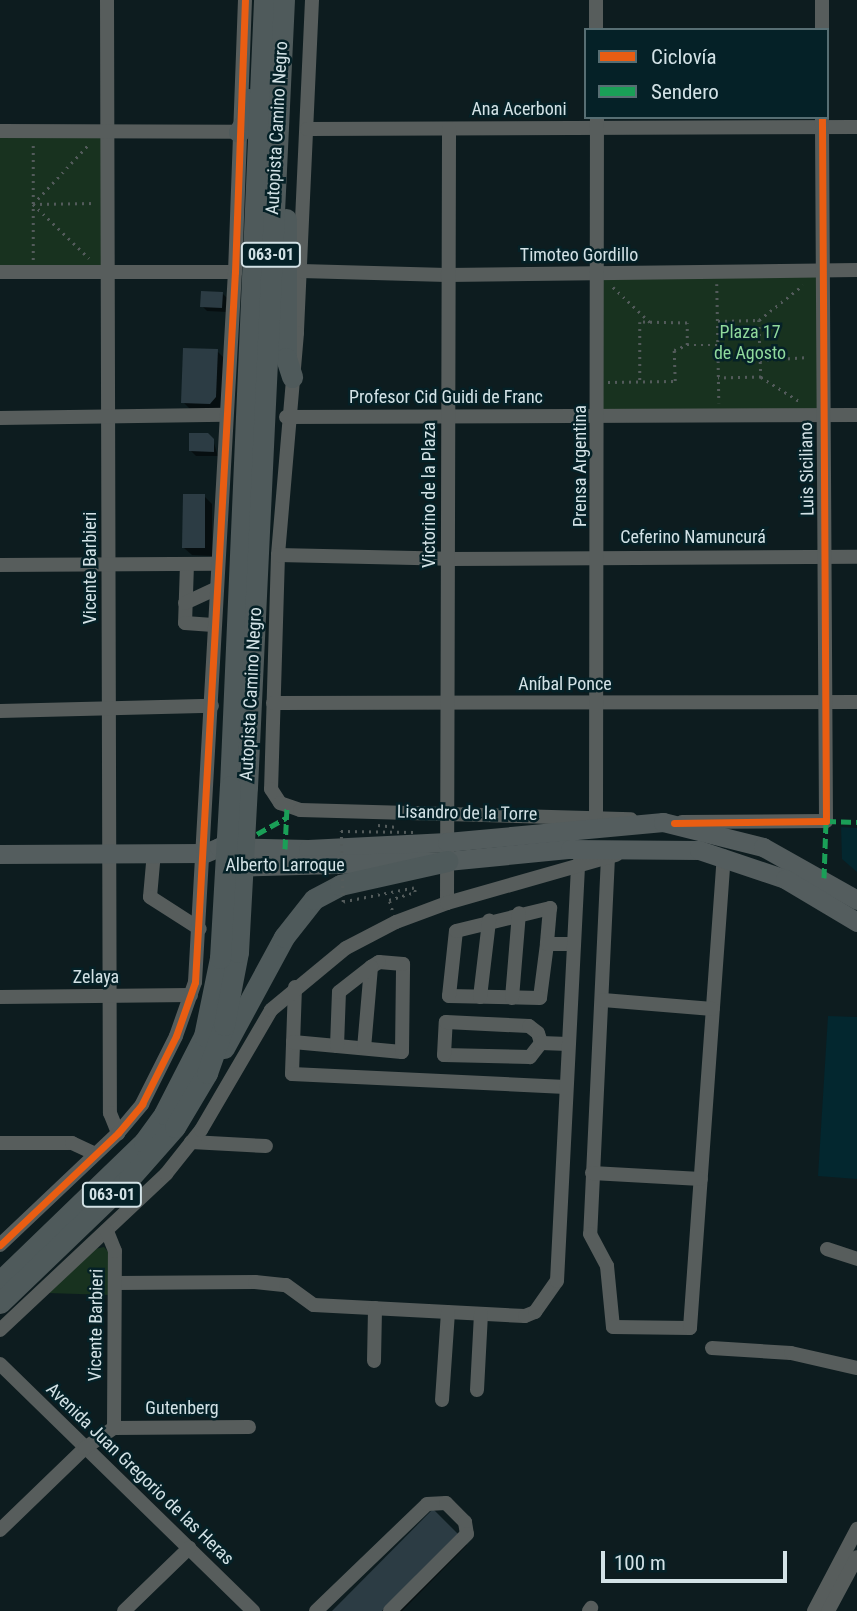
<!DOCTYPE html>
<meta charset="utf-8">
<style>
body{margin:0}
#map{position:relative;width:857px;height:1611px;overflow:hidden;background:#0d1c1f;font-family:"Roboto Condensed",sans-serif}
div>[style]{position:absolute}
.built>*{inset:0;background:#03272f}
.green>*{inset:0;background:#18321f}
.shadow>*{inset:0;background:#0007}
.building>*{inset:0;background:#2c3c44}
.path>*{height:2.5px;margin-top:-1.25px;transform-origin:0;background:repeating-linear-gradient(90deg,#535b5b 0 2px,transparent 0 7px)}
.minor>*{height:14px;margin:-7px;padding:0 7px;transform-origin:7px;border-radius:7px;background:#575d5c}
.major>*{height:19px;margin:-9.5px;padding:0 9.5px;transform-origin:9.5px;border-radius:9.5px;background:#545d5e}
.highway>*{height:21px;margin:-10.5px;padding:0 10.5px;transform-origin:10.5px;border-radius:10.5px;background:#4f5a5b}
.path-bridge>*{height:2.5px;margin-top:-1.25px;transform-origin:0;background:repeating-linear-gradient(90deg,#535b5b 0 2px,transparent 0 7px)}
.highway-bridge>*{height:21px;margin:-10.5px;padding:0 10.5px;transform-origin:10.5px;border-radius:10.5px;background:#4f5a5b}
.quiet>*{height:5px;margin-top:-2.5px;transform-origin:0;background:repeating-linear-gradient(90deg,#1a9f57 0 10px,transparent 0 15px)}
.cycleway>*{height:7px;margin:-3.5px;padding:0 3.5px;transform-origin:3.5px;border-radius:3.5px;background:#e95d12}
span{translate:-50% -50%;white-space:nowrap;text-align:center;line-height:1.15;-webkit-text-stroke:5px #052127;paint-order:stroke}
.shield-label span{padding:2px 5px;background:#052127;border:2px solid;border-radius:5px;-webkit-text-stroke-width:0}
.shield-label{font-size:16px;color:#d3e2e6;font-weight:700}
.street-label{font-size:18px;color:#d3e2e6}
.park-label{font-size:18px;color:#90d99c}
.legend{position:absolute;left:584px;top:28px;width:245px;height:91px;box-sizing:border-box;background:#052127;border:2px solid #576e73;margin:0;padding:9px 12px;list-style:none;font-size:21px;color:#d3e2e6}
.legend li{display:flex;align-items:center;gap:14px;height:35px}
.legend b{width:35px;border:2px solid #576e73}
.scale{position:absolute;left:601px;top:1551px;width:186px;height:32px;box-sizing:border-box;border:4px solid #d3e2e6;border-top:0;padding-left:9px;font-size:21px;line-height:24px;white-space:nowrap;color:#d3e2e6;-webkit-text-stroke:5px #052127;paint-order:stroke}
</style>
<div id="map">
<div class="built">
<div style="clip-path:polygon(841px 827px,857px 828px,857px 872px,842px 859px)"></div>
<div style="clip-path:polygon(828px 1016px,857px 1017px,857px 1179px,818px 1176px)"></div>
</div>
<div class="green">
<div style="clip-path:polygon(103px 129px,109px 273px,0 272px,0 131px)"></div>
<div style="clip-path:polygon(822px 270px,823px 415px,600px 416px,599px 274px)"></div>
<div style="clip-path:polygon(104px 1247px,110px 1254px,109px 1295px,48px 1293px,95px 1249px)"></div>
</div>
<div class="shadow">
<div style="clip-path:polygon(222px 293px,227px 298px,227px 312px,207px 311px,202px 306px)"></div>
<div style="clip-path:polygon(217px 351px,225px 359px,223px 405px,218px 412px,191px 410px,183px 402px)"></div>
<div style="clip-path:polygon(213px 440px,218px 456px,196px 456px,191px 451px)"></div>
<div style="clip-path:polygon(204px 496px,212px 504px,212px 556px,192px 555px,184px 548px)"></div>
<div style="clip-path:polygon(433px 1512px,467px 1545px,402px 1611px,335px 1611px)"></div>
</div>
<div class="building">
<div style="clip-path:polygon(201px 291px,223px 292px,222px 308px,200px 307px)"></div>
<div style="clip-path:polygon(183px 348px,218px 349px,216px 397px,210px 404px,181px 403px)"></div>
<div style="clip-path:polygon(189px 433px,208px 433px,214px 439px,214px 452px,189px 451px)"></div>
<div style="clip-path:polygon(183px 494px,205px 494px,205px 548px,182px 548px)"></div>
<div style="clip-path:polygon(433px 1509px,458px 1534px,382px 1611px,332px 1611px)"></div>
</div>
<div class="path">
<div style="left:33px;top:204px;width:81px;rotate:-47deg"></div>
<div style="left:33px;top:204px;width:78px;rotate:44deg"></div>
<div style="left:33px;top:204px;width:63px;rotate:-0.9deg"></div>
<div style="left:33px;top:260px;width:116px;rotate:-90deg"></div>
<div style="left:717px;top:284px;width:119px;rotate:89deg"></div>
<div style="left:613px;top:287px;width:52px;rotate:43.5deg"></div>
<div style="left:759px;top:320px;width:56px;rotate:-38.5deg"></div>
<div style="left:718px;top:321px;width:41px;rotate:-1.4deg"></div>
<div style="left:759px;top:320px;width:57px;rotate:88deg"></div>
<div style="left:761px;top:377px;width:43px;rotate:178.7deg"></div>
<div style="left:687px;top:345px;width:31px"></div>
<div style="left:760px;top:360px;width:49px;rotate:-3.5deg"></div>
<div style="left:761px;top:377px;width:45px;rotate:32.3deg"></div>
<div style="left:608px;top:382px;width:67px;rotate:-0.9deg"></div>
<div style="left:675px;top:381px;width:31px;rotate:-92deg"></div>
<div style="left:674px;top:350px;width:14px;rotate:-21deg"></div>
<div style="left:687px;top:345px;width:22px;rotate:-90deg"></div>
<div style="left:687px;top:323px;width:47px;rotate:-178.8deg"></div>
<div style="left:640px;top:322px;width:59px;rotate:90deg"></div>
<div style="left:378px;top:825px;width:19px;rotate:6deg"></div>
<div style="left:392px;top:910px;width:10px;rotate:-107deg"></div>
<div style="left:389px;top:900px;width:27px;rotate:-17deg"></div>
<div style="left:415px;top:892px;width:4px;rotate:-104deg"></div>
</div>
<div class="minor">
<div style="left:107px;top:0;width:1113px;rotate:89.85deg"></div>
<div style="left:110px;top:1113px;width:22px;rotate:68deg"></div>
<div style="left:312px;top:0;width:333px;rotate:92.6deg"></div>
<div style="left:297px;top:333px;width:223px;rotate:94.9deg"></div>
<div style="left:278px;top:555px;width:234px;rotate:91.7deg"></div>
<div style="left:271px;top:789px;width:17px;rotate:57deg"></div>
<div style="left:280px;top:803px;width:21px;rotate:19deg"></div>
<div style="left:300px;top:810px;width:331px;rotate:1.6deg"></div>
<div style="left:596px;top:0;width:30px;rotate:90deg"></div>
<div style="left:822px;top:0;width:30px;rotate:90deg"></div>
<div style="left:307px;top:129px;width:550px;rotate:-0.21deg"></div>
<div style="left:0;top:131px;width:239px;rotate:0.2deg"></div>
<div style="left:301px;top:271px;width:146px;rotate:1.6deg"></div>
<div style="left:447px;top:275px;width:410px;rotate:-0.7deg"></div>
<div style="left:0;top:272px;width:235px"></div>
<div style="left:286px;top:417px;width:571px;rotate:-0.2deg"></div>
<div style="left:0;top:418px;width:225px;rotate:-0.8deg"></div>
<div style="left:278px;top:555px;width:170px;rotate:1.3deg"></div>
<div style="left:448px;top:559px;width:409px;rotate:-0.3deg"></div>
<div style="left:187px;top:564px;width:59px;rotate:91.9deg"></div>
<div style="left:185px;top:623px;width:28px;rotate:4deg"></div>
<div style="left:0;top:565px;width:217px;rotate:-0.3deg"></div>
<div style="left:185px;top:603px;width:33px;rotate:-25deg"></div>
<div style="left:273px;top:703px;width:584px;rotate:-0.1deg"></div>
<div style="left:0;top:711px;width:212px;rotate:-1.4deg"></div>
<div style="left:596px;top:816px;width:699px;rotate:-89.92deg"></div>
<div style="left:682px;top:822px;width:144px;rotate:-0.4deg"></div>
<div style="left:826px;top:821px;width:704px;rotate:-90.33deg"></div>
<div style="left:154px;top:852px;width:45px;rotate:95.1deg"></div>
<div style="left:150px;top:897px;width:59px;rotate:32.6deg"></div>
<div style="left:608px;top:857px;width:377px;rotate:92.7deg"></div>
<div style="left:590px;top:1234px;width:36px;rotate:62deg"></div>
<div style="left:607px;top:1266px;width:61px;rotate:84.4deg"></div>
<div style="left:613px;top:1327px;width:77px;rotate:0.7deg"></div>
<div style="left:690px;top:1328px;width:473px;rotate:-85.9deg"></div>
<div style="left:447px;top:903px;width:774px;rotate:-89.85deg"></div>
<div style="left:547px;top:944px;width:54px;rotate:97.4deg"></div>
<div style="left:540px;top:998px;width:91px;rotate:-178.7deg"></div>
<div style="left:449px;top:996px;width:65px;rotate:-83.9deg"></div>
<div style="left:456px;top:931px;width:97px;rotate:-13.7deg"></div>
<div style="left:550px;top:908px;width:36px;rotate:95deg"></div>
<div style="left:547px;top:944px;width:27px"></div>
<div style="left:295px;top:987px;width:87px;rotate:92deg"></div>
<div style="left:292px;top:1074px;width:274px;rotate:2.7deg"></div>
<div style="left:0;top:997px;width:191px;rotate:-0.6deg"></div>
<div style="left:480px;top:997px;width:77px;rotate:-83.2deg"></div>
<div style="left:512px;top:998px;width:85px;rotate:-85.3deg"></div>
<div style="left:603px;top:1000px;width:110px;rotate:4.7deg"></div>
<div style="left:293px;top:1042px;width:44px;rotate:5.2deg"></div>
<div style="left:337px;top:1046px;width:65px;rotate:5.3deg"></div>
<div style="left:402px;top:1052px;width:88px;rotate:-89.3deg"></div>
<div style="left:403px;top:964px;width:24px;rotate:-175deg"></div>
<div style="left:379px;top:962px;width:9px;rotate:148deg"></div>
<div style="left:371px;top:967px;width:81px;rotate:94.9deg"></div>
<div style="left:541px;top:1043px;width:18px;rotate:128deg"></div>
<div style="left:530px;top:1057px;width:86px;rotate:-178.7deg"></div>
<div style="left:444px;top:1055px;width:33px;rotate:-87deg"></div>
<div style="left:446px;top:1022px;width:83px;rotate:2.8deg"></div>
<div style="left:529px;top:1026px;width:11px;rotate:38deg"></div>
<div style="left:538px;top:1033px;width:10px;rotate:73deg"></div>
<div style="left:541px;top:1043px;width:27px;rotate:2deg"></div>
<div style="left:337px;top:1046px;width:54px;rotate:-87.9deg"></div>
<div style="left:339px;top:992px;width:41px;rotate:-38deg"></div>
<div style="left:191px;top:1142px;width:75px;rotate:3.1deg"></div>
<div style="left:0;top:1143px;width:72px"></div>
<div style="left:72px;top:1143px;width:26px;rotate:25deg"></div>
<div style="left:592px;top:1173px;width:109px;rotate:3.2deg"></div>
<div style="left:0;top:1245px;width:163px;rotate:-43.5deg"></div>
<div style="left:118px;top:1133px;width:38px;rotate:-50deg"></div>
<div style="left:142px;top:1104px;width:76px;rotate:-63.4deg"></div>
<div style="left:176px;top:1036px;width:57px;rotate:-70.6deg"></div>
<div style="left:195px;top:982px;width:711px;rotate:-86.78deg"></div>
<div style="left:235px;top:272px;width:272px;rotate:-87.9deg"></div>
<div style="left:827px;top:1249px;width:32px;rotate:18deg"></div>
<div style="left:116px;top:1283px;width:139px;rotate:-0.4deg"></div>
<div style="left:255px;top:1282px;width:31px;rotate:6deg"></div>
<div style="left:286px;top:1285px;width:34px;rotate:36deg"></div>
<div style="left:314px;top:1305px;width:211px;rotate:3deg"></div>
<div style="left:525px;top:1316px;width:11px;rotate:-22deg"></div>
<div style="left:535px;top:1312px;width:38px;rotate:-55deg"></div>
<div style="left:557px;top:1281px;width:417px;rotate:-87.1deg"></div>
<div style="left:0;top:1330px;width:228px;rotate:-43.2deg"></div>
<div style="left:166px;top:1174px;width:56px;rotate:-51.5deg"></div>
<div style="left:201px;top:1130px;width:139px;rotate:-59.7deg"></div>
<div style="left:271px;top:1010px;width:97px;rotate:-39.6deg"></div>
<div style="left:346px;top:948px;width:56px;rotate:-27.5deg"></div>
<div style="left:396px;top:922px;width:54px;rotate:-20.4deg"></div>
<div style="left:447px;top:903px;width:176px;rotate:-15.9deg"></div>
<div style="left:712px;top:1348px;width:79px;rotate:3.6deg"></div>
<div style="left:791px;top:1353px;width:68px;rotate:12.8deg"></div>
<div style="left:374px;top:1361px;width:53px;rotate:-88.9deg"></div>
<div style="left:0;top:1364px;width:354px;rotate:44.3deg"></div>
<div style="left:477px;top:1390px;width:76px;rotate:-87deg"></div>
<div style="left:442px;top:1400px;width:88px;rotate:-86.1deg"></div>
<div style="left:114px;top:1428px;width:135px;rotate:-0.4deg"></div>
<div style="left:0;top:1530px;width:118px;rotate:-44deg"></div>
<div style="left:85px;top:1448px;width:35px;rotate:-35deg"></div>
<div style="left:114px;top:1428px;width:177px;rotate:-89.7deg"></div>
<div style="left:115px;top:1251px;width:22px;rotate:-112deg"></div>
<div style="left:124px;top:1611px;width:91px;rotate:-44.1deg"></div>
<div style="left:316px;top:1611px;width:154px;rotate:-43.9deg"></div>
<div style="left:427px;top:1504px;width:19px;rotate:-3deg"></div>
<div style="left:446px;top:1503px;width:27px;rotate:45deg"></div>
<div style="left:465px;top:1522px;width:12px;rotate:81deg"></div>
<div style="left:467px;top:1534px;width:109px;rotate:135deg"></div>
<div style="left:589px;top:1611px;width:4px;rotate:-56deg"></div>
<div style="left:814px;top:1611px;width:93px;rotate:-62.3deg"></div>
<div style="left:828px;top:1611px;width:61px;rotate:-61.8deg"></div>
</div>
<div class="major">
<div style="left:0;top:854px;width:205px;rotate:-0.3deg"></div>
<div style="left:205px;top:853px;width:15px;rotate:-23deg"></div>
<div style="left:219px;top:847px;width:89px;rotate:1.3deg"></div>
<div style="left:308px;top:849px;width:139px;rotate:-2.9deg"></div>
<div style="left:447px;top:842px;width:217px;rotate:-5.3deg"></div>
<div style="left:663px;top:822px;width:103px;rotate:14deg"></div>
<div style="left:763px;top:847px;width:108px;rotate:29.4deg"></div>
<div style="left:228px;top:867px;width:219px;rotate:-1.6deg"></div>
<div style="left:447px;top:861px;width:124px;rotate:-5.6deg"></div>
<div style="left:570px;top:849px;width:129px;rotate:0.4deg"></div>
<div style="left:699px;top:850px;width:91px;rotate:18.6deg"></div>
<div style="left:785px;top:879px;width:84px;rotate:30.8deg"></div>
</div>
<div class="highway">
<div style="left:239px;top:132px;width:14px;rotate:-60deg"></div>
<div style="left:246px;top:120px;width:21px;rotate:-85deg"></div>
<div style="left:286px;top:219px;width:139px;rotate:90deg"></div>
<div style="left:286px;top:358px;width:20px;rotate:72deg"></div>
<div style="left:230px;top:786px;width:787px;rotate:-87.52deg"></div>
<div style="left:247px;top:787px;width:788px;rotate:-87.31deg"></div>
<div style="left:224px;top:1048px;width:126px;rotate:-61.6deg"></div>
<div style="left:284px;top:937px;width:48px;rotate:-51.7deg"></div>
<div style="left:314px;top:899px;width:30px;rotate:-28deg"></div>
<div style="left:340px;top:885px;width:110px;rotate:-12.6deg"></div>
<div style="left:0;top:1281px;width:200px;rotate:-44deg"></div>
<div style="left:144px;top:1142px;width:34px;rotate:-54deg"></div>
<div style="left:164px;top:1114px;width:88px;rotate:-62.9deg"></div>
<div style="left:204px;top:1036px;width:80px;rotate:-78.4deg"></div>
<div style="left:0;top:1303px;width:179px;rotate:-43.9deg"></div>
<div style="left:129px;top:1179px;width:69px;rotate:-48.5deg"></div>
<div style="left:175px;top:1127px;width:63px;rotate:-59.3deg"></div>
<div style="left:207px;top:1073px;width:51px;rotate:-70.5deg"></div>
<div style="left:224px;top:1025px;width:74px;rotate:-79.1deg"></div>
</div>
<div class="path-bridge">
<div style="left:414px;top:888px;width:72px;rotate:168.8deg"></div>
<div style="left:343px;top:902px;width:71px;rotate:-91.6deg"></div>
<div style="left:341px;top:831px;width:74px;rotate:0.8deg"></div>
</div>
<div class="highway-bridge">
<div style="left:238px;top:952px;width:165px;rotate:-86.9deg"></div>
<div style="left:220px;top:958px;width:172px;rotate:-86.7deg"></div>
</div>
<div class="quiet">
<div style="left:257px;top:834px;width:33px;rotate:-29deg"></div>
<div style="left:285px;top:849px;width:42px;rotate:-87.3deg"></div>
<div style="left:824px;top:878px;width:57px;rotate:-88deg"></div>
<div style="left:826px;top:821px;width:31px;rotate:2deg"></div>
</div>
<div class="cycleway">
<div style="left:674px;top:823px;width:152px;rotate:-0.8deg"></div>
<div style="left:826px;top:821px;width:704px;rotate:-90.33deg"></div>
<div style="left:0;top:1245px;width:163px;rotate:-43.5deg"></div>
<div style="left:118px;top:1133px;width:38px;rotate:-50deg"></div>
<div style="left:142px;top:1104px;width:76px;rotate:-63.4deg"></div>
<div style="left:176px;top:1036px;width:57px;rotate:-70.6deg"></div>
<div style="left:195px;top:982px;width:711px;rotate:-86.78deg"></div>
<div style="left:235px;top:272px;width:272px;rotate:-87.9deg"></div>
</div>
<div class="shield-label">
<span style="left:271px;top:255px">063-01</span>
<span style="left:112px;top:1195px">063-01</span>
</div>
<div class="street-label">
<span style="left:519px;top:109px">Ana Acerboni</span>
<span style="left:277px;top:128px;rotate:-87deg">Autopista Camino Negro</span>
<span style="left:579px;top:255px">Timoteo Gordillo</span>
<span style="left:446px;top:397px">Profesor Cid Guidi de Franc</span>
<span style="left:580px;top:466px;rotate:-90deg">Prensa Argentina</span>
<span style="left:807px;top:469px;rotate:-91deg">Luis Siciliano</span>
<span style="left:429px;top:495px;rotate:-90deg">Victorino de la Plaza</span>
<span style="left:693px;top:537px">Ceferino Namuncurá</span>
<span style="left:90px;top:568px;rotate:-90deg">Vicente Barbieri</span>
<span style="left:565px;top:684px">Aníbal Ponce</span>
<span style="left:251px;top:694px;rotate:-87deg">Autopista Camino Negro</span>
<span style="left:467px;top:813px;rotate:1deg">Lisandro de la Torre</span>
<span style="left:285px;top:865px">Alberto Larroque</span>
<span style="left:96px;top:977px">Zelaya</span>
<span style="left:96px;top:1325px;rotate:-89deg">Vicente Barbieri</span>
<span style="left:182px;top:1408px">Gutenberg</span>
<span style="left:140px;top:1474px;rotate:44deg">Avenida Juan Gregorio de las Heras</span>
</div>
<div class="park-label">
<span style="left:750px;top:343px">Plaza 17<br>de Agosto</span>
</div>
<ul class="legend">
<li><b style="height:9px;background:#e95d12"></b>Ciclovía</li>
<li><b style="height:9px;background:#1a9f57"></b>Sendero</li>
</ul>
<div class="scale">100 m</div>
</div>
